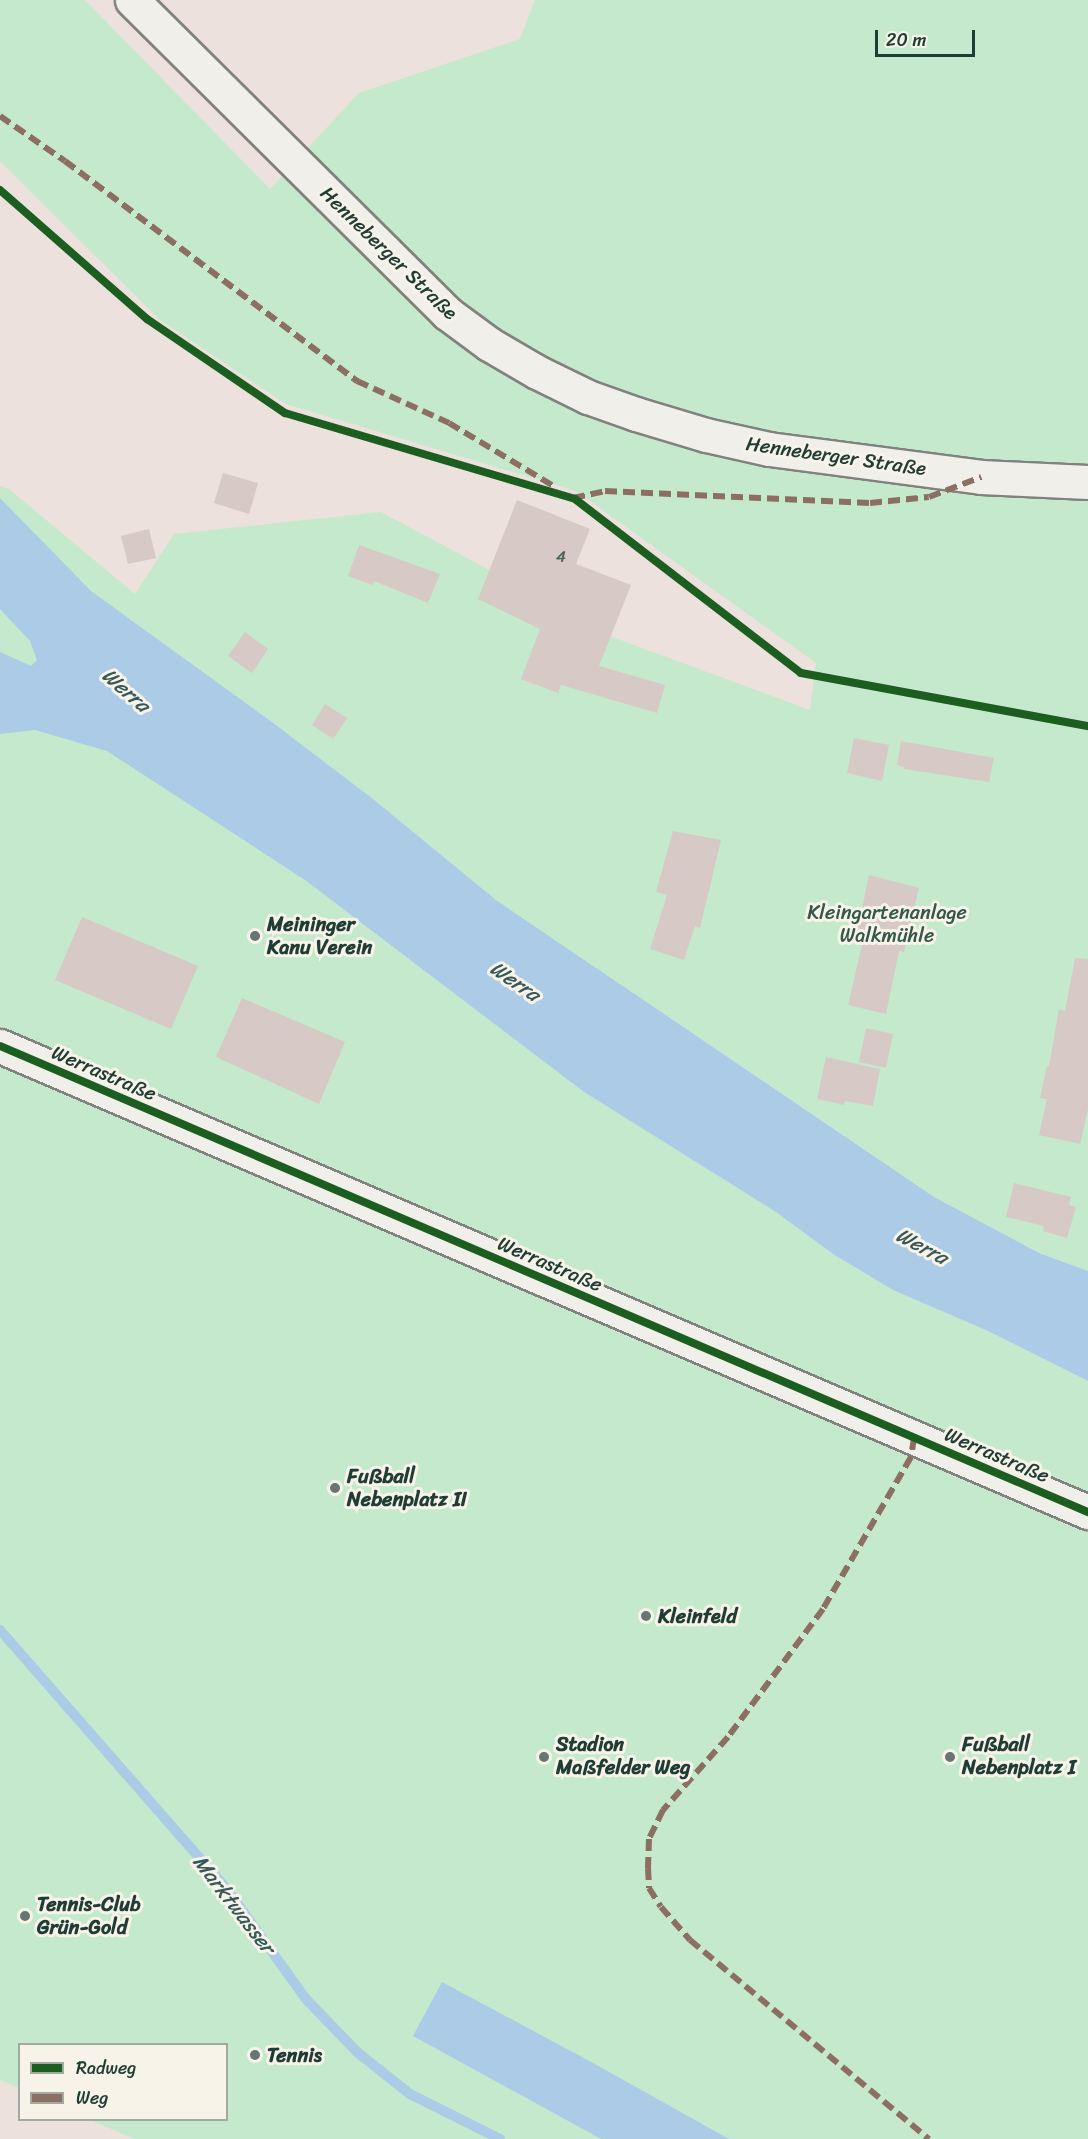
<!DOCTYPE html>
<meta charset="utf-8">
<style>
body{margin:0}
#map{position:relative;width:1088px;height:2139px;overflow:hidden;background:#ece1dc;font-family:Sriracha,sans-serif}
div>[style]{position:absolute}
.green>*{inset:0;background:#c5e9cc}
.water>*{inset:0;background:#accbe7}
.stream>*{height:10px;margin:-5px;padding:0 5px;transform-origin:5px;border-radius:5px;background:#accbe7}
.building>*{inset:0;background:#d7c9c6}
.roads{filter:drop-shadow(2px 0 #81817d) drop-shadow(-2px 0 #81817d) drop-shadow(0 2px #81817d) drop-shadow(0 -2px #81817d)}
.minor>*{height:33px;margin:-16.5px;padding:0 16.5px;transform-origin:16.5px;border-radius:16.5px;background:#f1efea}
.major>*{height:33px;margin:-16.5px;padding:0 16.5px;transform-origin:16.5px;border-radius:16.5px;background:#f1efea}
.quiet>*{height:6px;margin-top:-3px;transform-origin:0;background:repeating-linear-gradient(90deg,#8d6e63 0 12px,transparent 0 18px)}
.cycleway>*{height:8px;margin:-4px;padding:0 4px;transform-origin:4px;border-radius:4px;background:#1b5e20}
.dots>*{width:16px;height:16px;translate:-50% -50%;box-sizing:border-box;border:3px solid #f7f3e8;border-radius:50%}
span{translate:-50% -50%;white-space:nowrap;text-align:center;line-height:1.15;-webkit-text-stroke:6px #f7f3e8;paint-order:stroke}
.number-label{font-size:16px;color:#4f625a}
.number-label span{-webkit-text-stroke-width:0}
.street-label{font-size:20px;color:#1f3d34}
.park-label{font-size:20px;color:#335849}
.poi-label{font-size:20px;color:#1f3d34;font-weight:700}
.left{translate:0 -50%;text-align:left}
.water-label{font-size:21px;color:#365859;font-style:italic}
.legend{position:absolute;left:18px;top:2043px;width:210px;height:78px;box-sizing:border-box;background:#f7f3e8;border:2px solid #a1aaa0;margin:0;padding:8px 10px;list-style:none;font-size:18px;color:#1f3d34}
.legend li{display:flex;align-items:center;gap:12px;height:30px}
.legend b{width:30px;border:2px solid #a1aaa0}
.scale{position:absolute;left:875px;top:30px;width:100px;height:27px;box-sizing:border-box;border:3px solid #1f3d34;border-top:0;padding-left:8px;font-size:18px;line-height:21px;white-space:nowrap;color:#1f3d34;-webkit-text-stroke:4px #f7f3e8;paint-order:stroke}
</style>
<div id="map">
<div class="green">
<div style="clip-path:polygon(0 0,85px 0,270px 189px,359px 93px,520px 39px,535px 0,1088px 0,1088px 1271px,1039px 1253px,934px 1197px,496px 900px,373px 799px,272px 722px,124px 615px,305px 880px,584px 1092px,776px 1212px,833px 1254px,893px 1290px,988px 1331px,1088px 1381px,1088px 2139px,729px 2139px,595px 2064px,413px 2036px,601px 2139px,135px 2139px,90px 2120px,226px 2120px,226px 2044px,20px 2044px,19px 2088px,0 2080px,0 486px,9px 489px,135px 594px,174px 534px,381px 512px,512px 582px,520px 603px,810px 710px,816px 663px,576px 491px,286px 404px,160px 320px,0 161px)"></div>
</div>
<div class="water">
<div style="clip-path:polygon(0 498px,91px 591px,272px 722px,373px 799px,496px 900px,934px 1197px,1039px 1253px,1088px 1271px,1088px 1381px,988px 1331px,893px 1290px,833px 1254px,776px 1212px,584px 1092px,305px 880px,107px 751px,35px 730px,0 734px,0 652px,31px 666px,37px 660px,30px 641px,0 609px)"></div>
<div style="clip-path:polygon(442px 1982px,595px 2064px,729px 2139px,601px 2139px,413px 2036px)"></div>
</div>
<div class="stream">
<div style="left:0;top:1630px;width:348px;rotate:48.8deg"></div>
<div style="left:229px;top:1892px;width:132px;rotate:54.3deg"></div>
<div style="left:306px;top:1999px;width:74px;rotate:46.1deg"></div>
<div style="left:357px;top:2052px;width:68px;rotate:38.4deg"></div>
<div style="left:410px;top:2094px;width:101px;rotate:26.6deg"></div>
</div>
<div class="building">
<div style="clip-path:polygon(223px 473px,258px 483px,249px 514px,214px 503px)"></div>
<div style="clip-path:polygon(517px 500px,590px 529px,576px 564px,631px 585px,599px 666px,665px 685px,657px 713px,561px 685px,558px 693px,521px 679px,540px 629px,478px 599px)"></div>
<div style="clip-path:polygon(149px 529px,156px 558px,128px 564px,121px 536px)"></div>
<div style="clip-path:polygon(359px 545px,440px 574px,428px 603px,374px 581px,372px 585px,348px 576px)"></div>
<div style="clip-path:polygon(245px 632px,268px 649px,252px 673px,228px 656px)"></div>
<div style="clip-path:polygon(325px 704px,347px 718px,333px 739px,312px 725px)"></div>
<div style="clip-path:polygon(854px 738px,889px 745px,882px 781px,847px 773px)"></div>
<div style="clip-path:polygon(901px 741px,994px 758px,989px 782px,904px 769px,904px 767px,897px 765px)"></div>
<div style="clip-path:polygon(673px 831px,721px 840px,700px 928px,695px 926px,684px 960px,650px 949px,667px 895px,656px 892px)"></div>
<div style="clip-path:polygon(869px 875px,919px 888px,904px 952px,899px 951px,886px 1014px,848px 1005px,862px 945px,855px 943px)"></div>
<div style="clip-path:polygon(82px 917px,198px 966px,171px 1029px,55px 980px)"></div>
<div style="clip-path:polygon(1075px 958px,1088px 959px,1088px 1109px,1080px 1144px,1039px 1135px,1047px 1099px,1040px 1098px,1047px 1066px,1049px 1066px,1059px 1009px,1065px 1011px)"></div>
<div style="clip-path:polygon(242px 998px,345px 1042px,319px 1104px,216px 1057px)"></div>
<div style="clip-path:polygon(866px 1028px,893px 1034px,886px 1068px,859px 1062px)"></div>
<div style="clip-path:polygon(826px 1057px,880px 1069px,873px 1106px,845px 1101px,844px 1105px,817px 1099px)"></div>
<div style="clip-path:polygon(1014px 1183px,1071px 1197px,1069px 1205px,1076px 1207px,1067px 1238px,1043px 1231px,1044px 1226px,1006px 1217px)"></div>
</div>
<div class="roads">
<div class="minor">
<div style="left:0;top:1046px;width:1184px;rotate:23.19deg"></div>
</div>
<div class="major">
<div style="left:132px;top:0;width:444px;rotate:44.8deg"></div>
<div style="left:447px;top:313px;width:52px;rotate:36.4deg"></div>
<div style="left:489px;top:344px;width:56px;rotate:30.3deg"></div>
<div style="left:537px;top:372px;width:57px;rotate:26.1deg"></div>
<div style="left:588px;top:397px;width:51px;rotate:19.5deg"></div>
<div style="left:636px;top:414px;width:73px;rotate:16.7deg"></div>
<div style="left:706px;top:435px;width:65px;rotate:12.5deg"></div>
<div style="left:769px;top:449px;width:214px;rotate:7.5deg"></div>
<div style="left:981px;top:477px;width:107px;rotate:2.7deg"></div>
</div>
</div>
<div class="quiet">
<div style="left:0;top:116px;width:79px;rotate:34.7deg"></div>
<div style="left:65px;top:161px;width:366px;rotate:37deg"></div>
<div style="left:357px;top:381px;width:101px;rotate:24.5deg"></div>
<div style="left:449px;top:423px;width:124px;rotate:31.1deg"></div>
<div style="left:573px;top:498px;width:33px;rotate:-12deg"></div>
<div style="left:605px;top:491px;width:265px;rotate:2.6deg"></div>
<div style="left:870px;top:503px;width:59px;rotate:-5.8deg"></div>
<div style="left:929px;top:497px;width:56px;rotate:-21deg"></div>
<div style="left:914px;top:1438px;width:19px;rotate:99deg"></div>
<div style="left:911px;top:1457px;width:176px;rotate:120.1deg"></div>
<div style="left:823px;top:1609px;width:159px;rotate:126.6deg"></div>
<div style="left:728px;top:1737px;width:98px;rotate:131.7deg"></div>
<div style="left:663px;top:1810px;width:32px;rotate:116deg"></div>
<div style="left:649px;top:1839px;width:29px;rotate:92deg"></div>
<div style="left:648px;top:1868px;width:20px;rotate:87deg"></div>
<div style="left:649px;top:1888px;width:22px;rotate:58deg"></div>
<div style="left:661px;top:1907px;width:44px;rotate:48.7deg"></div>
<div style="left:690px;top:1940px;width:311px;rotate:39.8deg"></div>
</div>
<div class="cycleway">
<div style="left:0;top:190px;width:196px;rotate:41.3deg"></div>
<div style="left:147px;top:319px;width:167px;rotate:34.3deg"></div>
<div style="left:285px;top:413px;width:302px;rotate:16.5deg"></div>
<div style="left:575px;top:499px;width:285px;rotate:37.6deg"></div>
<div style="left:801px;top:673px;width:292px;rotate:10.5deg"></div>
<div style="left:0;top:1046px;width:1184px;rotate:23.19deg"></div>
</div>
<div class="dots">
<div style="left:255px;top:936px;background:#67766f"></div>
<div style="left:335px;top:1488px;background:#67766f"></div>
<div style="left:646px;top:1616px;background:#67766f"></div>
<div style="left:544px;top:1757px;background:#67766f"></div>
<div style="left:950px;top:1757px;background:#67766f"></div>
<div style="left:25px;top:1916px;background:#67766f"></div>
<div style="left:255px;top:2055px;background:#67766f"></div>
</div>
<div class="number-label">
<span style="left:561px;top:557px">4</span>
</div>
<div class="street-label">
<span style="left:389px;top:253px;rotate:44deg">Henneberger Straße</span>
<span style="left:836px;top:456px;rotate:8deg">Henneberger Straße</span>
<span style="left:104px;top:1073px;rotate:23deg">Werrastraße</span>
<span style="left:550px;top:1264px;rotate:23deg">Werrastraße</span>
<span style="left:997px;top:1455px;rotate:23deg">Werrastraße</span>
</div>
<div class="park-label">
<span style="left:887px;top:924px">Kleingartenanlage<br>Walkmühle</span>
</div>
<div class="poi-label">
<span class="left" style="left:267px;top:936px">Meininger<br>Kanu Verein</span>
<span class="left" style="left:347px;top:1488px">Fußball<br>Nebenplatz II</span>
<span class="left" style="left:658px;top:1616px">Kleinfeld</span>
<span class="left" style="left:556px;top:1756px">Stadion<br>Maßfelder Weg</span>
<span class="left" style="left:962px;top:1756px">Fußball<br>Nebenplatz I</span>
<span class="left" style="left:37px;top:1916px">Tennis-Club<br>Grün-Gold</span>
<span class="left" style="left:267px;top:2055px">Tennis</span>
</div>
<div class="water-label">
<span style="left:126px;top:690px;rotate:41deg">Werra</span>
<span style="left:515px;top:981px;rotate:34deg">Werra</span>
<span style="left:922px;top:1246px;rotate:28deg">Werra</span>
<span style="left:234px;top:1904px;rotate:52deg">Marktwasser</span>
</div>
<ul class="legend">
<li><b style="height:8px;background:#1b5e20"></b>Radweg</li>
<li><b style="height:8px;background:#8d6e63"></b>Weg</li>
</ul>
<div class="scale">20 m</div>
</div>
